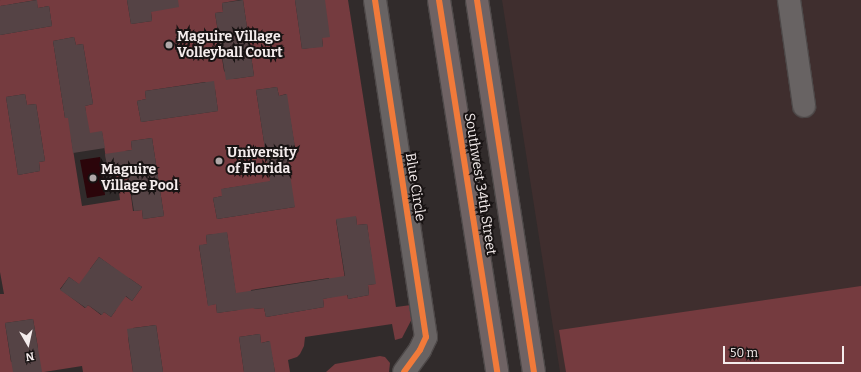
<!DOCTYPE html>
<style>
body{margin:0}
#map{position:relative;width:861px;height:372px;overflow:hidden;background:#312b2b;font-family:Bitter,serif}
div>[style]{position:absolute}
.built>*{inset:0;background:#3f2e2e}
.green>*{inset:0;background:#753b3f}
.water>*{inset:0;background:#2b050a}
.building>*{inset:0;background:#554345}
.roads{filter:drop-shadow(1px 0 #4d4848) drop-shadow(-1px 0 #4d4848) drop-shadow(0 1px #4d4848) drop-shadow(0 -1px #4d4848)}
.minor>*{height:22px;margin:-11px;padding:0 11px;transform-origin:11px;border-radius:11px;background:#686363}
.major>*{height:22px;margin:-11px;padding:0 11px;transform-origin:11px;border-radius:11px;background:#6f6364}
.cycleway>*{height:6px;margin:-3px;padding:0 3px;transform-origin:3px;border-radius:3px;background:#f17a3a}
.dots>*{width:11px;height:11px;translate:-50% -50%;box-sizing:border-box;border:2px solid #181313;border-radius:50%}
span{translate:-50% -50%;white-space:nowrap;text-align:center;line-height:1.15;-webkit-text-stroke:4px #181313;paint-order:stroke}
.poi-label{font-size:14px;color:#f4ecec;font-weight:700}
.left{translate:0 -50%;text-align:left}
.street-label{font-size:14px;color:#f4ecec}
.north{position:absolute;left:8px;top:324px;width:40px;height:40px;-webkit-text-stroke:3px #181313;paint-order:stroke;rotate:171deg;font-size:11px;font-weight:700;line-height:16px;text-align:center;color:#f4ecec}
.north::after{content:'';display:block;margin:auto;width:14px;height:18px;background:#f4ecec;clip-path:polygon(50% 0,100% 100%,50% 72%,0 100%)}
.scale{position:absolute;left:723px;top:346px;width:121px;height:18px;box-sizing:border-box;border:2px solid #f4ecec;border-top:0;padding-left:5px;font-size:12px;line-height:14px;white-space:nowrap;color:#f4ecec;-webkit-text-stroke:3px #181313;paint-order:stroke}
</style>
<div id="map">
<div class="built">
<div style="clip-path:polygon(502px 0,861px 0,861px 372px,560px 372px)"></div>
</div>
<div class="green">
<div style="clip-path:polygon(evenodd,0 0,127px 0,131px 24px,152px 21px,151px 12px,156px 0,239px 0,222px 3px,223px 12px,215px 13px,224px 71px,233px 79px,254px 76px,243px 0,295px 0,302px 49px,323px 46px,322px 38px,325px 0,348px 0,396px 307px,411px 305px,416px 311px,402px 338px,395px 340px,392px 324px,305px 337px,304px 346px,300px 354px,297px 357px,288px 360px,290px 372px,275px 372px,269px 341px,261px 343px,260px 334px,239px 337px,244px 372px,163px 372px,156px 325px,133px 328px,134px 336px,128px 337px,133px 372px,83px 372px,82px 366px,44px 372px,0 372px,0 294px,4px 294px,0 272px,0 35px,52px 26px,49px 6px,38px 8px,36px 0,0 6px,0 0,74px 37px,76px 45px,83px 44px,93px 104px,85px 106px,86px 115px,65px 118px,53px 41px,74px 37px,0 0,205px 82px,215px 89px,218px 111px,141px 122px,137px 101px,146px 99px,145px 91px,205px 82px,0 0,277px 87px,279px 96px,286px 94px,296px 154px,287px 155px,289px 165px,268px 168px,256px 90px,277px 87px,0 0,25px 94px,27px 105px,36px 104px,45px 161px,39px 162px,40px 171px,18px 175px,6px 97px,25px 94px,0 0,102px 132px,106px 159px,114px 158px,120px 200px,82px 206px,71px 137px,102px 132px,0 0,152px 138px,164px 216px,143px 219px,142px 210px,133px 211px,125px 151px,132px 150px,131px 141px,152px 138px,0 0,281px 180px,295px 207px,217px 219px,213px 198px,222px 196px,222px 189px,281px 180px,0 0,356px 217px,357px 225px,367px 224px,375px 284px,368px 285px,369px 295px,348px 299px,336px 220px,356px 217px,0 0,227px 233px,238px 310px,217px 313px,216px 304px,208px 305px,199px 246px,207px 244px,206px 235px,227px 233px,0 0,99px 257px,114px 268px,121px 288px,129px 278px,142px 287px,132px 301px,121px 293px,111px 307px,116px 310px,111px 317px,104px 312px,101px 315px,88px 305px,85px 308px,60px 289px,69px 277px,92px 294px,103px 279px,90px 269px,99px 257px,0 0,329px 278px,332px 297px,323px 299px,324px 307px,266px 317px,264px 308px,254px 309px,251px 290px,329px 278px,0 0,33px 319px,38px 348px,31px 350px,11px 362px,5px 323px,33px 319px)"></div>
<div style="clip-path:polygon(861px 286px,861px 372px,566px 372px,559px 330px)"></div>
<div style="clip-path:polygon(380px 356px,385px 357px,390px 363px,389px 372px,326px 372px,335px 364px)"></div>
</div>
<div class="water">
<div style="clip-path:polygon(100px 157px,105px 195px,87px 198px,80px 160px)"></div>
</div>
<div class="building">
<div style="clip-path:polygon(37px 0,38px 8px,49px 6px,52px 26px,0 35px,0 6px)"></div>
<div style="clip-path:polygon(127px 0,178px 0,179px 7px,151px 12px,152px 21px,131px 24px)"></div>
<div style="clip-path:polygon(243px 0,254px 76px,226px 80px,215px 13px,223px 12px,222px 3px)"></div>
<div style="clip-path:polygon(295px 0,325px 0,330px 37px,322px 38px,323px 47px,302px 49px)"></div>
<div style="clip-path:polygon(74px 37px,76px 45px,83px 44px,93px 104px,85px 106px,90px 133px,102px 131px,105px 148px,73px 153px,68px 118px,65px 118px,53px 41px)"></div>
<div style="clip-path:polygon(214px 81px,218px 111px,141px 122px,137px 101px,146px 99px,145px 91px)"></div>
<div style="clip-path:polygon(277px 87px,279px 96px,287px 94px,296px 154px,287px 155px,295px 207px,217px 219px,213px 198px,222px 196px,221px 189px,270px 181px,256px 90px)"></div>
<div style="clip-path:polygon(25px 94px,27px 105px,36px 104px,45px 161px,39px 162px,40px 171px,18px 175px,6px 97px)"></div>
<div style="clip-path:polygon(152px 138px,164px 216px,143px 219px,142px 210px,134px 211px,127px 169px,108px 172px,105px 154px,132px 150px,131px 141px)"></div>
<div style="clip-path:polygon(356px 216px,357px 225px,367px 224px,376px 284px,368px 285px,369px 295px,348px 299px,348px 295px,323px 299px,324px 307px,266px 317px,264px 308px,254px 309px,254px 308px,217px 313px,216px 304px,208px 306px,199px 245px,207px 244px,206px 235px,227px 232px,236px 293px,345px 276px,336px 219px)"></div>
<div style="clip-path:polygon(99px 257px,142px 287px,132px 301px,126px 296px,111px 317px,104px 312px,102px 315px,88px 305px,86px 308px,60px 290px,69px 277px,79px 284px)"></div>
<div style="clip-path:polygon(33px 319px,42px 372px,13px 372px,5px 323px)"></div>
<div style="clip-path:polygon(156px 325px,163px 372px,133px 372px,127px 329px)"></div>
<div style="clip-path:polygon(260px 334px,261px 343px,270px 341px,275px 372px,244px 372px,239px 337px)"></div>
</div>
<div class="roads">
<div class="minor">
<div style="left:375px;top:0;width:341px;rotate:81.4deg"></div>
<div style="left:426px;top:337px;width:14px;rotate:115deg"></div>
<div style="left:420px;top:350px;width:27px;rotate:126deg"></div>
<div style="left:789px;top:0;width:107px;rotate:81.9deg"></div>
</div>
<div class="major">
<div style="left:439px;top:0;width:376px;rotate:81.1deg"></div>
<div style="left:477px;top:0;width:376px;rotate:81.3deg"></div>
</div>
</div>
<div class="cycleway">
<div style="left:375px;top:0;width:341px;rotate:81.4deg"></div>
<div style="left:426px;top:337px;width:14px;rotate:115deg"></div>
<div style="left:420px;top:350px;width:27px;rotate:126deg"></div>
<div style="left:439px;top:0;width:376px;rotate:81.1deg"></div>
<div style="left:477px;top:0;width:376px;rotate:81.3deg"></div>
</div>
<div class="dots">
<div style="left:169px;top:45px;background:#b0a8a8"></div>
<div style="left:219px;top:161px;background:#b0a8a8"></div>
<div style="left:93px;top:178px;background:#b0a8a8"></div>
</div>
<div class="poi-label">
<span class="left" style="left:177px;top:45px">Maguire Village<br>Volleyball Court</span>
<span class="left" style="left:227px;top:161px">University<br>of Florida</span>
<span class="left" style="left:101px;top:178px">Maguire<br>Village Pool</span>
</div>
<div class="street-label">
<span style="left:480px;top:184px;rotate:81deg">Southwest 34th Street</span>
<span style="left:415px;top:187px;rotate:81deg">Blue Circle</span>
</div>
<div class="north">N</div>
<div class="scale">50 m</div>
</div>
